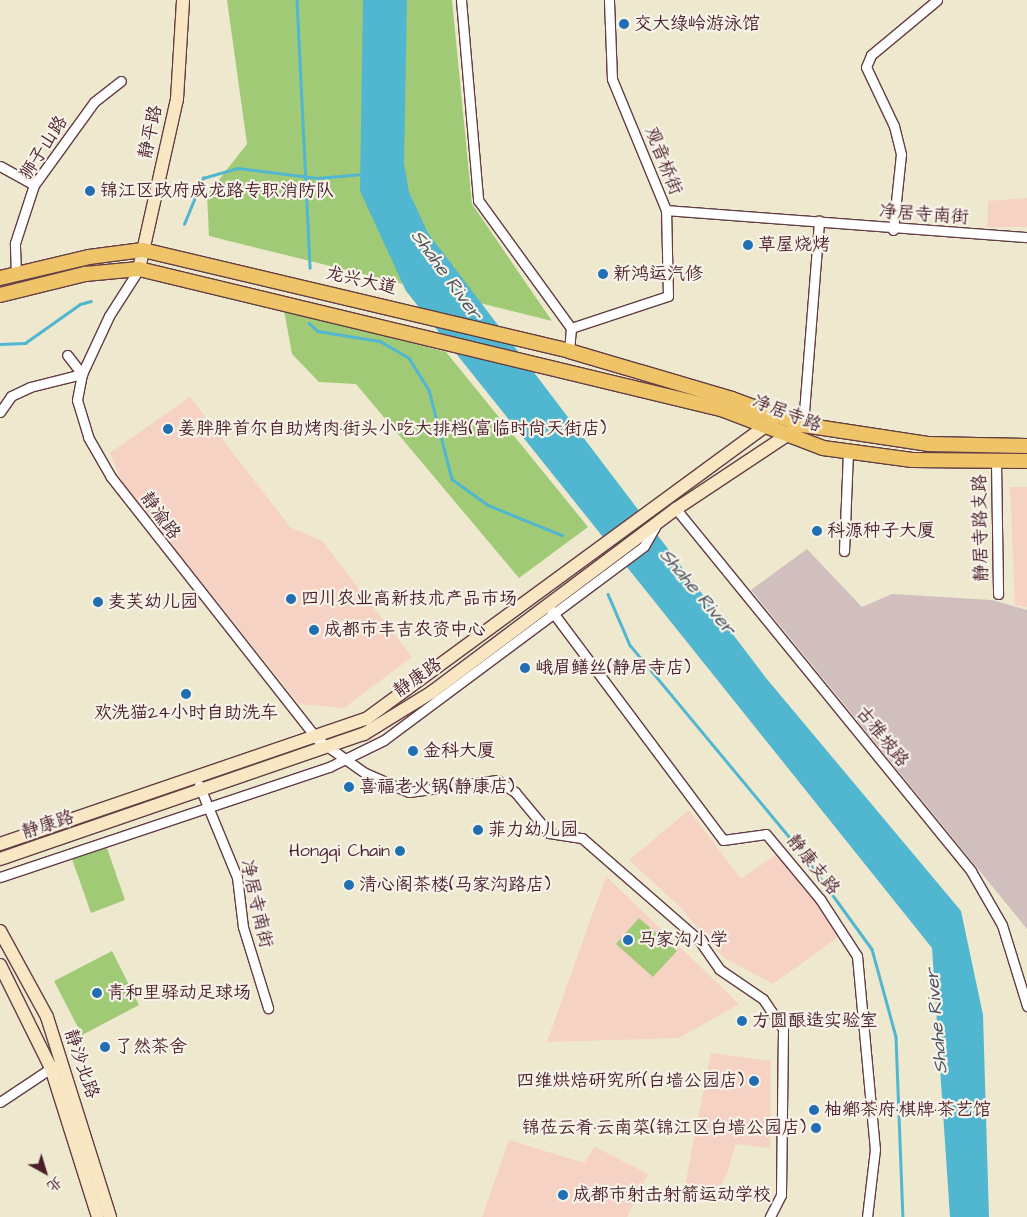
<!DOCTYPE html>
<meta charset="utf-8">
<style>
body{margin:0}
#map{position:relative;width:1027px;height:1217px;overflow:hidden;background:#eee8cf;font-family:"Architects Daughter","LXGW WenKai TC",sans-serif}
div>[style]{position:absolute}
.built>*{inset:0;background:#f6d2c4}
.industrial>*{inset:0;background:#d1bfbe}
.green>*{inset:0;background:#a0ca76}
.water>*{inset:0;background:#51b6cf}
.stream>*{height:2.5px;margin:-1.25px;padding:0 1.25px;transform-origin:1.25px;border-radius:1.25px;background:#51b6cf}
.roads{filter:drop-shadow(1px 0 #633d44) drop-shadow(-1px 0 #633d44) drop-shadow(0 1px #633d44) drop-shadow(0 -1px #633d44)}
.street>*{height:9px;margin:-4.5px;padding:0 4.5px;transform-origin:4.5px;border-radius:4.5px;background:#fff}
.secondary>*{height:12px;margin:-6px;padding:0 6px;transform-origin:6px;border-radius:6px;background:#f9e7c3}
.primary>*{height:14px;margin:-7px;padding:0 7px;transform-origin:7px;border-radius:7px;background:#efc469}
.dots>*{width:14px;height:14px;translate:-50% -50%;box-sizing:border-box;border:2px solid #f7f3e8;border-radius:50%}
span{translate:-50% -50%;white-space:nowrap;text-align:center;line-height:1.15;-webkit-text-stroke:4.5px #f7f3e8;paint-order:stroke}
.poi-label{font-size:18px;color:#4a1f2b}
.left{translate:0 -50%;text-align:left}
.right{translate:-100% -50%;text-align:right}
.street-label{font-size:18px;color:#4a1f2b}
.water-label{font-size:19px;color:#4c5464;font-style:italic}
.north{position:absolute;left:20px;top:1147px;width:50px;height:50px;-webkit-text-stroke:4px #f7f3e8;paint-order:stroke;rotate:141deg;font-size:14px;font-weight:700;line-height:20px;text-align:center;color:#4a1f2b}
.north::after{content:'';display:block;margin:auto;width:18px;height:22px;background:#4a1f2b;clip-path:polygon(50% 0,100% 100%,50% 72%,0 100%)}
</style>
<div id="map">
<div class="built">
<div style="clip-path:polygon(1027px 198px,1027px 227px,987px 227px,988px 201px)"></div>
<div style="clip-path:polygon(190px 397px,290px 527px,322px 541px,412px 657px,344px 708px,299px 704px,122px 482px,110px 453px)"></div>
<div style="clip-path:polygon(1010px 487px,1027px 487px,1027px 607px,1015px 605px)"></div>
<div style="clip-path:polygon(689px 810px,741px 879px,781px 851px,841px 935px,773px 984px,723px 957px,679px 906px,629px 860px)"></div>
<div style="clip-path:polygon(606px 876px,739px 1004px,679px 1038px,547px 1042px)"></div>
<div style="clip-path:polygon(711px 1053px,771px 1061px,770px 1148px,736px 1144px,727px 1173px,711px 1203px,683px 1195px)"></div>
<div style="clip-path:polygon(509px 1140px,584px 1163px,595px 1147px,648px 1174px,627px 1217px,482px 1217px)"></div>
</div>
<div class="industrial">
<div style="clip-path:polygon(807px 549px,862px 607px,892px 594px,992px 600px,1027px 610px,1027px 929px,751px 590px)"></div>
</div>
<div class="green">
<div style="clip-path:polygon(227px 0,452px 0,472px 204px,552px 321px,209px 236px,207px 195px,247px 144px)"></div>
<div style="clip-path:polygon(284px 310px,446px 352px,588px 527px,519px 578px,356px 384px,319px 382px,292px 354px)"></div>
<div style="clip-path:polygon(107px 848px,125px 900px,91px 913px,72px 859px)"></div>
<div style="clip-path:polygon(639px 918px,677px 951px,653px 977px,616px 944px)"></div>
<div style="clip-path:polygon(112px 951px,139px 1005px,82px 1035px,54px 981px)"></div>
</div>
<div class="water">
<div style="clip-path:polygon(363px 0,407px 0,404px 163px,409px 192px,428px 233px,766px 678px,961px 911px,983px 1015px,989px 1217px,950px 1217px,932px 948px,406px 291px,360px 191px)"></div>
</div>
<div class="stream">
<div style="left:297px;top:0;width:268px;rotate:87.2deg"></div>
<div style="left:184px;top:224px;width:50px;rotate:-67.6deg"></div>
<div style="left:203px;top:178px;width:36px;rotate:-16deg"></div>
<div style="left:238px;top:168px;width:80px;rotate:7.2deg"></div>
<div style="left:317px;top:178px;width:45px;rotate:-5.1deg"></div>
<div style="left:309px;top:323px;width:12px;rotate:42deg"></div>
<div style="left:318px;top:331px;width:63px;rotate:9.2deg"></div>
<div style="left:380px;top:341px;width:34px;rotate:30deg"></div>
<div style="left:409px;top:358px;width:38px;rotate:58deg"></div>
<div style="left:429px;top:390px;width:92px;rotate:75.5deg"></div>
<div style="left:452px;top:479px;width:44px;rotate:35.8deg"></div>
<div style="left:488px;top:505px;width:80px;rotate:22.1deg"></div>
<div style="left:0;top:344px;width:25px;rotate:-2deg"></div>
<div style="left:25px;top:343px;width:67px;rotate:-35.3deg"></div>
<div style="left:80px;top:304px;width:11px;rotate:-15deg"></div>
<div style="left:608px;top:594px;width:56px;rotate:66.7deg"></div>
<div style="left:630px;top:645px;width:266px;rotate:50.3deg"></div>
<div style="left:800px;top:850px;width:122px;rotate:54deg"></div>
<div style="left:872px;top:949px;width:91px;rotate:74.7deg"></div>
<div style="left:896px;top:1037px;width:180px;rotate:87.8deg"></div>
</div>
<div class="roads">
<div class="street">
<div style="left:461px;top:0;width:201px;rotate:85.1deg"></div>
<div style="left:478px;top:200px;width:158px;rotate:54deg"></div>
<div style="left:571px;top:328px;width:23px;rotate:95deg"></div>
<div style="left:0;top:166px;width:39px;rotate:29deg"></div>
<div style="left:666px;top:210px;width:362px;rotate:4.3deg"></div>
<div style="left:893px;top:230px;width:76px;rotate:-84deg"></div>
<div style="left:901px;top:154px;width:29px;rotate:-104deg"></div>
<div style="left:894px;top:126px;width:65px;rotate:-115.4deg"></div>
<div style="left:866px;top:67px;width:13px;rotate:-67deg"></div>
<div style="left:871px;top:55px;width:86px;rotate:-39.8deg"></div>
<div style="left:139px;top:269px;width:56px;rotate:122.6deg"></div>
<div style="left:109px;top:316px;width:64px;rotate:115deg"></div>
<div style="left:82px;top:374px;width:26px;rotate:101deg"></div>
<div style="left:77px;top:400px;width:39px;rotate:73deg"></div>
<div style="left:88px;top:437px;width:46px;rotate:60.1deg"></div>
<div style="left:111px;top:477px;width:333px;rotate:51.8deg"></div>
<div style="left:317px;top:739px;width:59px;rotate:35.3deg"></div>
<div style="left:365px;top:773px;width:48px;rotate:23.4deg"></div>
<div style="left:409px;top:792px;width:89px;rotate:-7.8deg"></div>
<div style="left:497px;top:780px;width:22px;rotate:34deg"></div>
<div style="left:515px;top:792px;width:53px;rotate:50.3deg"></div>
<div style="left:549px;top:833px;width:33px;rotate:9deg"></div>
<div style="left:582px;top:838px;width:155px;rotate:41.1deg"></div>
<div style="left:699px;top:940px;width:35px;rotate:55deg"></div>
<div style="left:719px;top:969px;width:53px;rotate:34.3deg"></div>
<div style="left:763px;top:999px;width:36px;rotate:56deg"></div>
<div style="left:783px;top:1029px;width:166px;rotate:90.7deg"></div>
<div style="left:781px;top:1195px;width:25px;rotate:117deg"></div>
<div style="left:16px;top:275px;width:32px;rotate:-92deg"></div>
<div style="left:15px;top:243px;width:61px;rotate:-71.9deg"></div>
<div style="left:34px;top:185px;width:102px;rotate:-54.1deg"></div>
<div style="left:94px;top:102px;width:34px;rotate:-38deg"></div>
<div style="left:571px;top:328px;width:102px;rotate:-18.3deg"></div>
<div style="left:668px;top:296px;width:86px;rotate:-91.3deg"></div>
<div style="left:666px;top:210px;width:142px;rotate:-112.4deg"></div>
<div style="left:612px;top:79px;width:79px;rotate:-92.2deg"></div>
<div style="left:0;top:412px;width:19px;rotate:-55deg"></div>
<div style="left:11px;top:396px;width:21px;rotate:-25deg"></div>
<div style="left:30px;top:387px;width:54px;rotate:-14deg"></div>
<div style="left:82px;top:374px;width:24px;rotate:-128deg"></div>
<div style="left:803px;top:425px;width:205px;rotate:-85.5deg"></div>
<div style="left:996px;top:462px;width:132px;rotate:89.1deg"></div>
<div style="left:676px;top:509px;width:467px;rotate:50.8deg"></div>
<div style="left:971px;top:871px;width:62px;rotate:60.1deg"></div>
<div style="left:1002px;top:925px;width:85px;rotate:72.8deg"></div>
<div style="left:844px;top:551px;width:98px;rotate:-87.7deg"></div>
<div style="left:551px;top:610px;width:287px;rotate:53.2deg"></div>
<div style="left:723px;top:840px;width:43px;rotate:-7.9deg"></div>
<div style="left:766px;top:834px;width:85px;rotate:50.3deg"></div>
<div style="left:820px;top:899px;width:68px;rotate:57deg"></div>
<div style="left:857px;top:956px;width:194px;rotate:84.7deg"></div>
<div style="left:875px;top:1149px;width:68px;rotate:96.7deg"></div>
<div style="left:199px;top:785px;width:100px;rotate:67.6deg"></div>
<div style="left:237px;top:877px;width:50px;rotate:83.2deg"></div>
<div style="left:243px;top:927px;width:85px;rotate:72.8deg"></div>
<div style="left:0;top:877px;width:347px;rotate:-18.5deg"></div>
<div style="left:329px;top:767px;width:61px;rotate:-26.1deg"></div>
<div style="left:384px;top:740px;width:324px;rotate:-36.7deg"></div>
<div style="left:644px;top:546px;width:22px;rotate:-60deg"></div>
<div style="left:0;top:1102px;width:65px;rotate:-33.7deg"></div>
</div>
<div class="secondary">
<div style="left:139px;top:269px;width:174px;rotate:-77.4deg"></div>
<div style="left:177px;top:99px;width:99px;rotate:-86.5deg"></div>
<div style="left:0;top:844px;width:387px;rotate:-18.9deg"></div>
<div style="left:366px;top:719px;width:502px;rotate:-36.25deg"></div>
<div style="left:0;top:859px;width:385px;rotate:-19deg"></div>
<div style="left:364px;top:734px;width:80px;rotate:-31.7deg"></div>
<div style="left:432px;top:692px;width:305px;rotate:-36.9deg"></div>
<div style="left:676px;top:509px;width:143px;rotate:-33.6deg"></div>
<div style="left:0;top:931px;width:98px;rotate:61.3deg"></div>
<div style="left:47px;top:1017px;width:210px;rotate:72.5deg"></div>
<div style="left:0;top:965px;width:115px;rotate:63.7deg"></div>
<div style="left:51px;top:1068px;width:156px;rotate:72.5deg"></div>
</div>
<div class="primary">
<div style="left:0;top:278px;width:91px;rotate:-13.3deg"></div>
<div style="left:89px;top:257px;width:54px;rotate:-7.4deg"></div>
<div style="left:143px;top:250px;width:438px;rotate:13.3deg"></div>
<div style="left:569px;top:351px;width:170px;rotate:16.4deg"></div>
<div style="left:732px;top:399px;width:76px;rotate:20.1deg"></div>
<div style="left:803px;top:425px;width:126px;rotate:8.6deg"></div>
<div style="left:928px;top:444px;width:99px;rotate:1.2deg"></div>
<div style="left:0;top:295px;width:88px;rotate:-13.9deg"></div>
<div style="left:85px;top:274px;width:54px;rotate:-5.3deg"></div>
<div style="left:139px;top:269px;width:599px;rotate:13.53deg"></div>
<div style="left:721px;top:409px;width:109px;rotate:20.9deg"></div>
<div style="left:823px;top:448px;width:90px;rotate:7.7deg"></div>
<div style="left:912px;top:460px;width:115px;rotate:0.5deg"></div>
</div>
</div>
<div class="dots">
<div style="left:624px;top:24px;background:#1f6fb2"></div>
<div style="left:90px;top:191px;background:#1f6fb2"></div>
<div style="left:748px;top:245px;background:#1f6fb2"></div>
<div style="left:603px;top:274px;background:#1f6fb2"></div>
<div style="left:168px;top:429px;background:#1f6fb2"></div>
<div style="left:817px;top:531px;background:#1f6fb2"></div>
<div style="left:291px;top:599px;background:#1f6fb2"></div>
<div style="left:98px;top:602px;background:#1f6fb2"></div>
<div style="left:314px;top:630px;background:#1f6fb2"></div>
<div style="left:525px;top:668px;background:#1f6fb2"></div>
<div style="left:186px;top:694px;background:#1f6fb2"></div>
<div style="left:413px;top:751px;background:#1f6fb2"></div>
<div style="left:349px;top:787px;background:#1f6fb2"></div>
<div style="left:478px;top:830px;background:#1f6fb2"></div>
<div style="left:400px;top:851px;background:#1f6fb2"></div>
<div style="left:349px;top:885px;background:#1f6fb2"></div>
<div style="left:628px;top:940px;background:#1f6fb2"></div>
<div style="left:97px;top:993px;background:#1f6fb2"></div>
<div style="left:742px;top:1021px;background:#1f6fb2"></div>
<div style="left:105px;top:1047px;background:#1f6fb2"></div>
<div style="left:754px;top:1081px;background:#1f6fb2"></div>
<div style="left:814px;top:1110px;background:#1f6fb2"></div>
<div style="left:816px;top:1128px;background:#1f6fb2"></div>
<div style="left:563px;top:1195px;background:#1f6fb2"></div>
</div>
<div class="poi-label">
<span class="left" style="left:634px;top:24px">交大绿岭游泳馆</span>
<span class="left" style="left:100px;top:191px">锦江区政府成龙路专职消防队</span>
<span class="left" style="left:758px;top:245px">草屋烧烤</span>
<span class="left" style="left:613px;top:274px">新鸿运汽修</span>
<span class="left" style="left:178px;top:429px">姜胖胖首尔自助烤肉·街头小吃大排档(富临时尚天街店)</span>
<span class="left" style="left:827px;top:531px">科源种子大厦</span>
<span class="left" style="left:301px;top:599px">四川农业高新技术产品市场</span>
<span class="left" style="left:108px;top:602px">麦芙幼儿园</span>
<span class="left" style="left:324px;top:630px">成都市丰吉农资中心</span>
<span class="left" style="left:535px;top:668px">峨眉鳝丝(静居寺店)</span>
<span style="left:186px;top:713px">欢洗猫24小时自助洗车</span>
<span class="left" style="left:423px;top:751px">金科大厦</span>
<span class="left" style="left:359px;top:787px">喜福老火锅(静康店)</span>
<span class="left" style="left:488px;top:830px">菲力幼儿园</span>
<span class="right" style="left:390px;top:851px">Hongqi Chain</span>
<span class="left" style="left:359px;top:885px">清心阁茶楼(马家沟路店)</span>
<span class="left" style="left:638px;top:940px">马家沟小学</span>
<span class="left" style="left:107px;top:993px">青和里驿动足球场</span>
<span class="left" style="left:752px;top:1021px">方圆酿造实验室</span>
<span class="left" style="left:115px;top:1047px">了然茶舍</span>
<span class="right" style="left:744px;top:1081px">四维烘焙研究所(白墙公园店)</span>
<span class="left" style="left:824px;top:1110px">柚鄉茶府·棋牌·茶艺馆</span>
<span class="right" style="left:806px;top:1128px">锦莅云肴·云南菜(锦江区白墙公园店)</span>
<span class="left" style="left:573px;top:1195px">成都市射击射箭运动学校</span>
</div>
<div class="street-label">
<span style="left:151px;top:132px;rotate:-78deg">静平路</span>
<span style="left:44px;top:148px;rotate:-57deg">狮子山路</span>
<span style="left:663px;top:161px;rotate:68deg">观音桥街</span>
<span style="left:924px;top:215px;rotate:4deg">净居寺南街</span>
<span style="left:361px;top:281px;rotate:13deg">龙兴大道</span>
<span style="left:787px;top:414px;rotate:21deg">净居寺路</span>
<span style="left:160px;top:516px;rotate:54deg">静渝路</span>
<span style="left:981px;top:528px;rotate:-91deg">静居寺路支路</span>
<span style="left:418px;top:678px;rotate:-35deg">静康路</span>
<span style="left:882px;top:737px;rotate:51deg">古雅坡路</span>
<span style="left:48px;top:825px;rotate:-18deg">静康路</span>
<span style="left:813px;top:865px;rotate:51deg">静康支路</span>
<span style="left:256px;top:904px;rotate:77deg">净居寺南街</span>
<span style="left:81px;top:1064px;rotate:71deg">静沙北路</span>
</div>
<div class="water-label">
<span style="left:446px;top:275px;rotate:54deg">Shahe River</span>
<span style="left:697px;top:592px;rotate:50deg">Shahe River</span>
<span style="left:937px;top:1021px;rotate:-95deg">Shahe River</span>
</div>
<div class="north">北</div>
</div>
